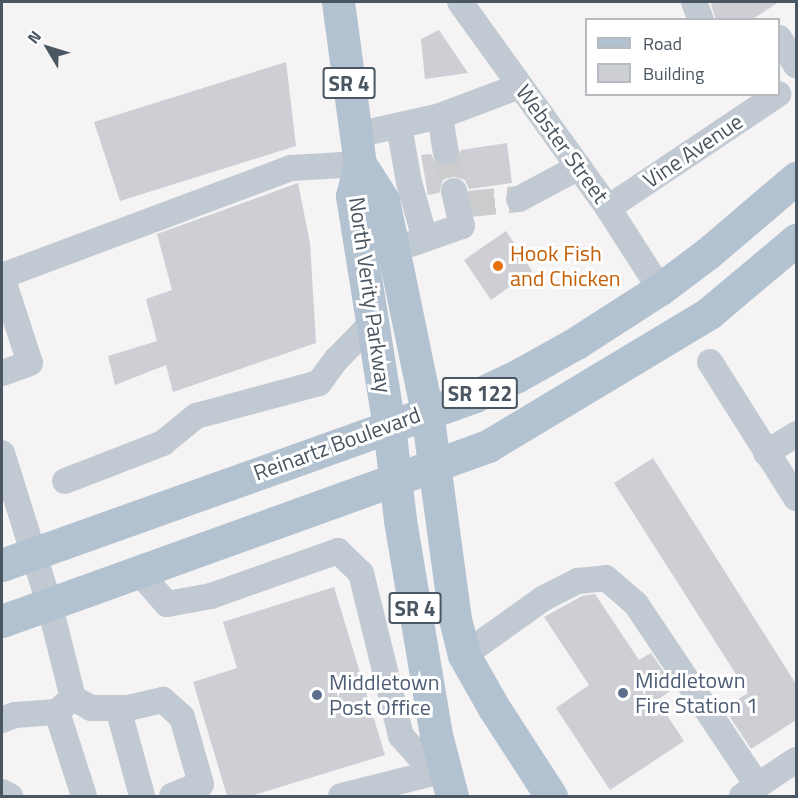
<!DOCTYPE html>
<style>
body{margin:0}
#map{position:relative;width:798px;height:798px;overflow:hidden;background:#f5f3f3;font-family:"Titillium Web",sans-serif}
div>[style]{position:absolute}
.building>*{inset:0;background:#cdcfd5}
.minor-tunnel>*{height:26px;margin-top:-13px;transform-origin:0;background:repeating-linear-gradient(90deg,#caccce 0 26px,transparent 0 39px)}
.minor>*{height:26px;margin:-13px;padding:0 13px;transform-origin:13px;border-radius:13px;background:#c1cad2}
.major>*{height:33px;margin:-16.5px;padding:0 16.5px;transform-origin:16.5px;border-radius:16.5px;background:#b3c2d1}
.dots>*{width:16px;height:16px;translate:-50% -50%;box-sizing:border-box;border:3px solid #fff;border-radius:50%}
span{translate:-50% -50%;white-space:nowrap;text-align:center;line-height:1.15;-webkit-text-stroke:6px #fff;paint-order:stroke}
.shield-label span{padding:2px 4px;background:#fff;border:2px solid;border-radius:4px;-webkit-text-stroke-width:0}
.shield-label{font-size:21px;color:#4a5661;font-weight:700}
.street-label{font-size:22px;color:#4a5661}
.food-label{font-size:22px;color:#c56008}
.left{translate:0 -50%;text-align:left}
.service-label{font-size:22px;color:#4e5e75}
.frame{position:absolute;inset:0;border:3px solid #4a5661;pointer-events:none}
.legend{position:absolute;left:585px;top:18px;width:195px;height:78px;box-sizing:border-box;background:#fff;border:2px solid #b7bbc0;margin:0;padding:8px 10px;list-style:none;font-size:18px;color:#4a5661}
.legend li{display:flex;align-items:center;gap:12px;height:30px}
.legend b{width:30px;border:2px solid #b7bbc0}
.north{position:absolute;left:18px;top:18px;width:60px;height:60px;-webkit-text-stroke:4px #fff;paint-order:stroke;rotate:308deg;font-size:16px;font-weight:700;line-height:24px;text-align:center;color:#4a5661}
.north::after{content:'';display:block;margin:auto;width:21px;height:27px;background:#4a5661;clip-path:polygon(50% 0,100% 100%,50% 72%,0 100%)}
</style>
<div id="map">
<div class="building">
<div style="clip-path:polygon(715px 2px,779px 2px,751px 20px,716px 20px,711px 4px)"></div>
<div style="clip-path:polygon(439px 30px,468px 73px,425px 79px,421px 39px)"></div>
<div style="clip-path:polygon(286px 62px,296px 146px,120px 201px,94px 122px)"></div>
<div style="clip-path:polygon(507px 143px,512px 183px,469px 189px,465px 180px,451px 176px,443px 180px,439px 193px,428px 195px,421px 155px,431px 154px,435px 162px,448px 167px,456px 163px,461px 150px)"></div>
<div style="clip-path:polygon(298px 183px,310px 243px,316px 343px,173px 392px,166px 365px,115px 385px,108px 356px,157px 341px,146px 299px,172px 290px,157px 234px)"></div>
<div style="clip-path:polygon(506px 231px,532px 271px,491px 300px,464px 260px)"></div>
<div style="clip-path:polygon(653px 458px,796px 684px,796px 720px,751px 749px,724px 708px,748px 693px,614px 483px)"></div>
<div style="clip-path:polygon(334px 587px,385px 755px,251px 796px,227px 796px,193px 682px,237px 668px,223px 622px)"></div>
<div style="clip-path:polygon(595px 594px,639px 660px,651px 653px,675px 688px,657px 700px,684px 741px,610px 790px,556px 708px,589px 685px,544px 617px,582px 596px)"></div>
</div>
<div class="minor-tunnel">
<div style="left:446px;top:152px;width:40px;rotate:78deg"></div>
<div style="left:469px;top:204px;width:50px;rotate:-5.7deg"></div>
</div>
<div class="minor">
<div style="left:460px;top:2px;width:254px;rotate:54.3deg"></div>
<div style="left:608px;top:208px;width:96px;rotate:57.3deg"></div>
<div style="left:694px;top:2px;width:19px;rotate:69deg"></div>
<div style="left:779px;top:38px;width:32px;rotate:58deg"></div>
<div style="left:440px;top:116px;width:85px;rotate:-20.6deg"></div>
<div style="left:399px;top:126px;width:57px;rotate:79.9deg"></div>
<div style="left:409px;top:182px;width:59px;rotate:74.3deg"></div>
<div style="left:356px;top:135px;width:86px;rotate:-12.7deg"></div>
<div style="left:440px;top:116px;width:36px;rotate:81deg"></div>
<div style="left:519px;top:199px;width:68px;rotate:-28.1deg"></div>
<div style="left:608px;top:208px;width:205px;rotate:-33.8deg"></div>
<div style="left:411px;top:244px;width:54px;rotate:-19.4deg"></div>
<div style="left:462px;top:226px;width:36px;rotate:-103deg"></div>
<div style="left:2px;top:276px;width:309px;rotate:-20.5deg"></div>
<div style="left:291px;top:168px;width:69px;rotate:-3.3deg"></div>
<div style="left:2px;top:277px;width:90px;rotate:72deg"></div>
<div style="left:30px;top:363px;width:30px;rotate:160deg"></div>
<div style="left:710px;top:362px;width:161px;rotate:57.7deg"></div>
<div style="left:2px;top:453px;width:157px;rotate:72.6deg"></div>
<div style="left:49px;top:603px;width:98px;rotate:75.8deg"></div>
<div style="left:766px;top:453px;width:36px;rotate:-32deg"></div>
<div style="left:65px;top:481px;width:105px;rotate:-21.2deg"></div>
<div style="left:163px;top:443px;width:43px;rotate:-39.3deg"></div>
<div style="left:196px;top:416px;width:127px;rotate:-15deg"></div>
<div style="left:319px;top:383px;width:29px;rotate:-54deg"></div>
<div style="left:336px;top:360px;width:53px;rotate:-45.8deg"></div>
<div style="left:138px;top:571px;width:44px;rotate:48.7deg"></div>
<div style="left:167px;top:604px;width:45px;rotate:-10.3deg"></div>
<div style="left:211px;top:596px;width:135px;rotate:-19.5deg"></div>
<div style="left:338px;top:551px;width:32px;rotate:44deg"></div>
<div style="left:361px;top:573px;width:168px;rotate:76.2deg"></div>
<div style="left:401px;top:736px;width:24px;rotate:48deg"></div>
<div style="left:417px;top:754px;width:32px;rotate:30deg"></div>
<div style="left:464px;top:655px;width:98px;rotate:-35.5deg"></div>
<div style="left:544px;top:598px;width:38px;rotate:-27deg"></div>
<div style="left:578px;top:581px;width:28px;rotate:-6deg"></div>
<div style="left:606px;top:578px;width:40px;rotate:41deg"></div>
<div style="left:636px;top:604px;width:219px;rotate:56.2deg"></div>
<div style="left:73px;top:698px;width:21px;rotate:29deg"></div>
<div style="left:91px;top:708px;width:37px"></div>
<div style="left:128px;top:708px;width:36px;rotate:-13deg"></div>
<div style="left:163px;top:700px;width:25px;rotate:42deg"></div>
<div style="left:182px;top:717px;width:70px;rotate:74.2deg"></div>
<div style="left:201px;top:784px;width:31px;rotate:158deg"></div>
<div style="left:118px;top:708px;width:91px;rotate:74.7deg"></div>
<div style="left:57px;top:712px;width:88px;rotate:72.2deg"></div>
<div style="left:2px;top:720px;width:14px;rotate:-21deg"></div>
<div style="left:15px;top:715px;width:42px;rotate:-4.1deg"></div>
<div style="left:57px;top:712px;width:18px;rotate:-43deg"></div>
<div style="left:2px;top:792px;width:9px;rotate:27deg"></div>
<div style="left:341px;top:796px;width:107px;rotate:-14deg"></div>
<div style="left:742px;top:796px;width:65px;rotate:-33.7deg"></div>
</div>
<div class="major">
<div style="left:338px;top:2px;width:163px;rotate:82.3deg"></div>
<div style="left:360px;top:164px;width:33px;rotate:104deg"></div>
<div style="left:352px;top:196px;width:233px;rotate:80.9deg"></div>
<div style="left:389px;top:426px;width:95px;rotate:83.3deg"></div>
<div style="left:400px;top:520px;width:218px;rotate:80.5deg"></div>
<div style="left:436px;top:735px;width:63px;rotate:75.3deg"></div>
<div style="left:360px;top:164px;width:43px;rotate:57.4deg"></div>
<div style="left:383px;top:200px;width:217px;rotate:78.3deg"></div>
<div style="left:427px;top:412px;width:209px;rotate:82.3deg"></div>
<div style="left:455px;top:619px;width:37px;rotate:76deg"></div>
<div style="left:464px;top:655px;width:61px;rotate:60.5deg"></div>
<div style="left:494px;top:708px;width:105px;rotate:57.1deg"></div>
<div style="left:2px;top:565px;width:502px;rotate:-19.66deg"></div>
<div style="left:475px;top:396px;width:47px;rotate:-25.5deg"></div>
<div style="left:517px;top:376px;width:68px;rotate:-29.2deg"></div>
<div style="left:576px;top:343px;width:100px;rotate:-32.7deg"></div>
<div style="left:660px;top:289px;width:60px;rotate:-36.9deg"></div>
<div style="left:708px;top:253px;width:116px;rotate:-40.4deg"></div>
<div style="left:2px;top:621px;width:517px;rotate:-19.8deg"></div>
<div style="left:488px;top:446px;width:258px;rotate:-31deg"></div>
<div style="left:709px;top:313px;width:114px;rotate:-40deg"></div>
</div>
<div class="dots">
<div style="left:498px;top:266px;background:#e8710a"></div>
<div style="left:623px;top:693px;background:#5c6f8a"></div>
<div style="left:317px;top:695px;background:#5c6f8a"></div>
</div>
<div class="shield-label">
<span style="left:349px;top:83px">SR 4</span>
<span style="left:480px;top:393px">SR 122</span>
<span style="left:415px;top:608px">SR 4</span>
</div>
<div class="street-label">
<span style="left:562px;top:144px;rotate:54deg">Webster Street</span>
<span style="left:693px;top:151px;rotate:-34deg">Vine Avenue</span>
<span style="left:370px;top:295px;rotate:82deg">North Verity Parkway</span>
<span style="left:337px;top:444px;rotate:-20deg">Reinartz Boulevard</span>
</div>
<div class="food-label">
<span class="left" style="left:510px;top:266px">Hook Fish<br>and Chicken</span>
</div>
<div class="service-label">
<span class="left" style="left:635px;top:693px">Middletown<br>Fire Station 1</span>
<span class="left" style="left:329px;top:695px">Middletown<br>Post Office</span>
</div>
<div class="frame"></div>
<ul class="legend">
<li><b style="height:8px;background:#b3c2d1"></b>Road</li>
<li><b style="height:16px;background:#cdcfd5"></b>Building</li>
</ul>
<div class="north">N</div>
</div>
